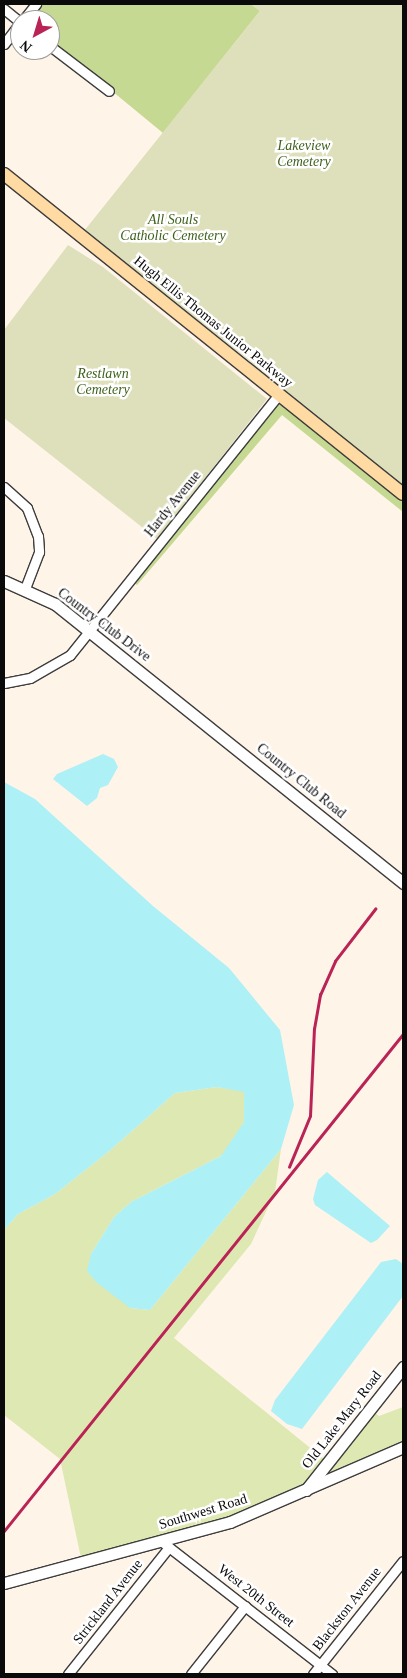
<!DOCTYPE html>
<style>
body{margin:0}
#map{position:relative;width:407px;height:1678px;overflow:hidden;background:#fff4e8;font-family:"Times New Roman",serif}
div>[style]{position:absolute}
.green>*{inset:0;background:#dee8b2}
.forest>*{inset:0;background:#c6d992}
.cemetery>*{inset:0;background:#dedfbb}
.water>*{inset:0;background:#adf0f6}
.roads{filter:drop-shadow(1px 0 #3d3d3d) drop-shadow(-1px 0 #3d3d3d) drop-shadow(0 1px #3d3d3d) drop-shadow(0 -1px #3d3d3d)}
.minor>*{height:9px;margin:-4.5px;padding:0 4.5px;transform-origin:4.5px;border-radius:4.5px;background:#fff}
.tertiary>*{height:11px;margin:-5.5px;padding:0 5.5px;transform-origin:5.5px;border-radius:5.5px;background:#fff}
.secondary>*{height:12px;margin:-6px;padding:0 6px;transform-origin:6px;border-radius:6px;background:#ffdaa3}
.rail>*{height:2.5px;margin:-1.25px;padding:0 1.25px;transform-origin:1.25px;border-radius:1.25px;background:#ba2355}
span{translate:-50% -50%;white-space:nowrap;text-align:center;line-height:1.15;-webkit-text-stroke:5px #fff;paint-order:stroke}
.park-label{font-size:14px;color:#3e611c;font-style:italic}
.street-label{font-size:14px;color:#0a0a0a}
.frame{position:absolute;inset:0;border:5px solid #0a0a0a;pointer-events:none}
.north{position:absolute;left:10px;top:10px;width:50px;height:50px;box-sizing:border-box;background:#fff;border:1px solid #9d9d9d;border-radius:50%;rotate:219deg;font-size:14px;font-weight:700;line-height:20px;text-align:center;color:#0a0a0a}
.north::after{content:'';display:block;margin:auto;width:18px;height:22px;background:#ba2355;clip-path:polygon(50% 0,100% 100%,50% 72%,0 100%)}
</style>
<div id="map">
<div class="green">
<div style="clip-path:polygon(217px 1087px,244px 1091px,244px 1122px,232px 1144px,221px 1156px,131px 1202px,114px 1217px,91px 1254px,130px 1308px,150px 1310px,281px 1149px,275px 1192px,251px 1244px,174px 1338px,324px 1459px,303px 1487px,229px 1517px,81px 1558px,60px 1459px,4px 1415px,4px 1230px,18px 1214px,55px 1194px,108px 1152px,175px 1093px)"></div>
<div style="clip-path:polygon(403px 1407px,403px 1442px,319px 1480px,374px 1412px,379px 1416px)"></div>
</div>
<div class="forest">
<div style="clip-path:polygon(41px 4px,251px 4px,260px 11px,163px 133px,50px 40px,50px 20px,28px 20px)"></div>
<div style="clip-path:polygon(281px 402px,403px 500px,403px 512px,282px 415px,137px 585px,133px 582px)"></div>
</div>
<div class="cemetery">
<div style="clip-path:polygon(251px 4px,403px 4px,403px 490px,279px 394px,284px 388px,84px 231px,260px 11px)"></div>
<div style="clip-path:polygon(68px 245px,103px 267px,267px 399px,157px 539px,4px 418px,4px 330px)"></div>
</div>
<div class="water">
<div style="clip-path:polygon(103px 754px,114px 759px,118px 767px,108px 785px,100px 788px,97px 798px,87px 806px,53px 779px,57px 774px)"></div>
<div style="clip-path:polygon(4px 782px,35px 799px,153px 906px,229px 968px,280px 1030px,294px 1105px,281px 1149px,150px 1310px,130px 1308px,96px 1282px,87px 1271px,91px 1254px,114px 1217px,131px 1202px,221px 1156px,244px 1122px,244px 1092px,217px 1087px,175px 1093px,108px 1152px,55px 1194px,18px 1214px,4px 1230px)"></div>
<div style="clip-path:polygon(327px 1172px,390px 1226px,377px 1240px,371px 1243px,315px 1205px,313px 1199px,318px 1180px)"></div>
<div style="clip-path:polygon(396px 1259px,403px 1264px,403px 1296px,302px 1429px,287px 1424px,271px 1411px,275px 1400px,381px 1262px)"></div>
</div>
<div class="roads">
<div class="minor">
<div style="left:4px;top:9px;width:21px;rotate:39deg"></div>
<div style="left:23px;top:20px;width:21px;rotate:-51deg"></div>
<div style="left:4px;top:44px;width:26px;rotate:-53deg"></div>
<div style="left:50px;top:46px;width:74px;rotate:37.3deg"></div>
<div style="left:4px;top:487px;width:31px;rotate:42deg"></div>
<div style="left:27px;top:508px;width:30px;rotate:69deg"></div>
<div style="left:38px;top:536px;width:16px;rotate:86deg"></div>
<div style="left:39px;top:552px;width:40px;rotate:111deg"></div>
<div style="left:4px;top:683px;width:26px;rotate:-11deg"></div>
<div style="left:30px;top:678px;width:46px;rotate:-29.9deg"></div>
<div style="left:70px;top:655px;width:334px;rotate:-51.3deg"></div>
<div style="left:161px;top:1541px;width:217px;rotate:37.9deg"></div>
<div style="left:68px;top:1674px;width:162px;rotate:-51.5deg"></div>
<div style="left:191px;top:1674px;width:87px;rotate:-51.5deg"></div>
<div style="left:313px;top:1674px;width:144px;rotate:-51.5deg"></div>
</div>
<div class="tertiary">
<div style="left:4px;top:581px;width:56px;rotate:24.3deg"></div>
<div style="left:55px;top:604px;width:446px;rotate:38.7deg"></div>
<div style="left:306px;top:1490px;width:157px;rotate:-51.7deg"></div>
<div style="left:4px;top:1583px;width:234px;rotate:-15.1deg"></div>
<div style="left:230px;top:1522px;width:189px;rotate:-23.4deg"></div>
</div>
<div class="secondary">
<div style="left:4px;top:174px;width:511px;rotate:38.73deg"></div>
</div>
</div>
<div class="rail">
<div style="left:289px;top:1167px;width:55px;rotate:-67.6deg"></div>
<div style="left:310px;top:1116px;width:87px;rotate:-87.4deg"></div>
<div style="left:314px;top:1029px;width:35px;rotate:-80deg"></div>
<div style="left:320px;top:995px;width:37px;rotate:-66deg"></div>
<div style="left:335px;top:961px;width:66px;rotate:-52.4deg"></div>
<div style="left:4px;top:1531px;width:637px;rotate:-51.24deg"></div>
</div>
<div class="park-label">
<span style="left:304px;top:154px">Lakeview<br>Cemetery</span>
<span style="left:173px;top:228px">All Souls<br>Catholic Cemetery</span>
<span style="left:103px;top:382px">Restlawn<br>Cemetery</span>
</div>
<div class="street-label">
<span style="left:213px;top:322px;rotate:39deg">Hugh Ellis Thomas Junior Parkway</span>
<span style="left:173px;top:504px;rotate:-51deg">Hardy Avenue</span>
<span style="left:104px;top:625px;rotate:37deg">Country Club Drive</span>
<span style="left:301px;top:781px;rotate:39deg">Country Club Road</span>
<span style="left:342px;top:1420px;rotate:-52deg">Old Lake Mary Road</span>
<span style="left:203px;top:1512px;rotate:-17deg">Southwest Road</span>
<span style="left:256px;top:1596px;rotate:38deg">West 20th Street</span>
<span style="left:108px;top:1602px;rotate:-52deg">Strickland Avenue</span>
<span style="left:347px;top:1609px;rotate:-52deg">Blackston Avenue</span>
</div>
<div class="frame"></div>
<div class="north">N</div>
</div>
